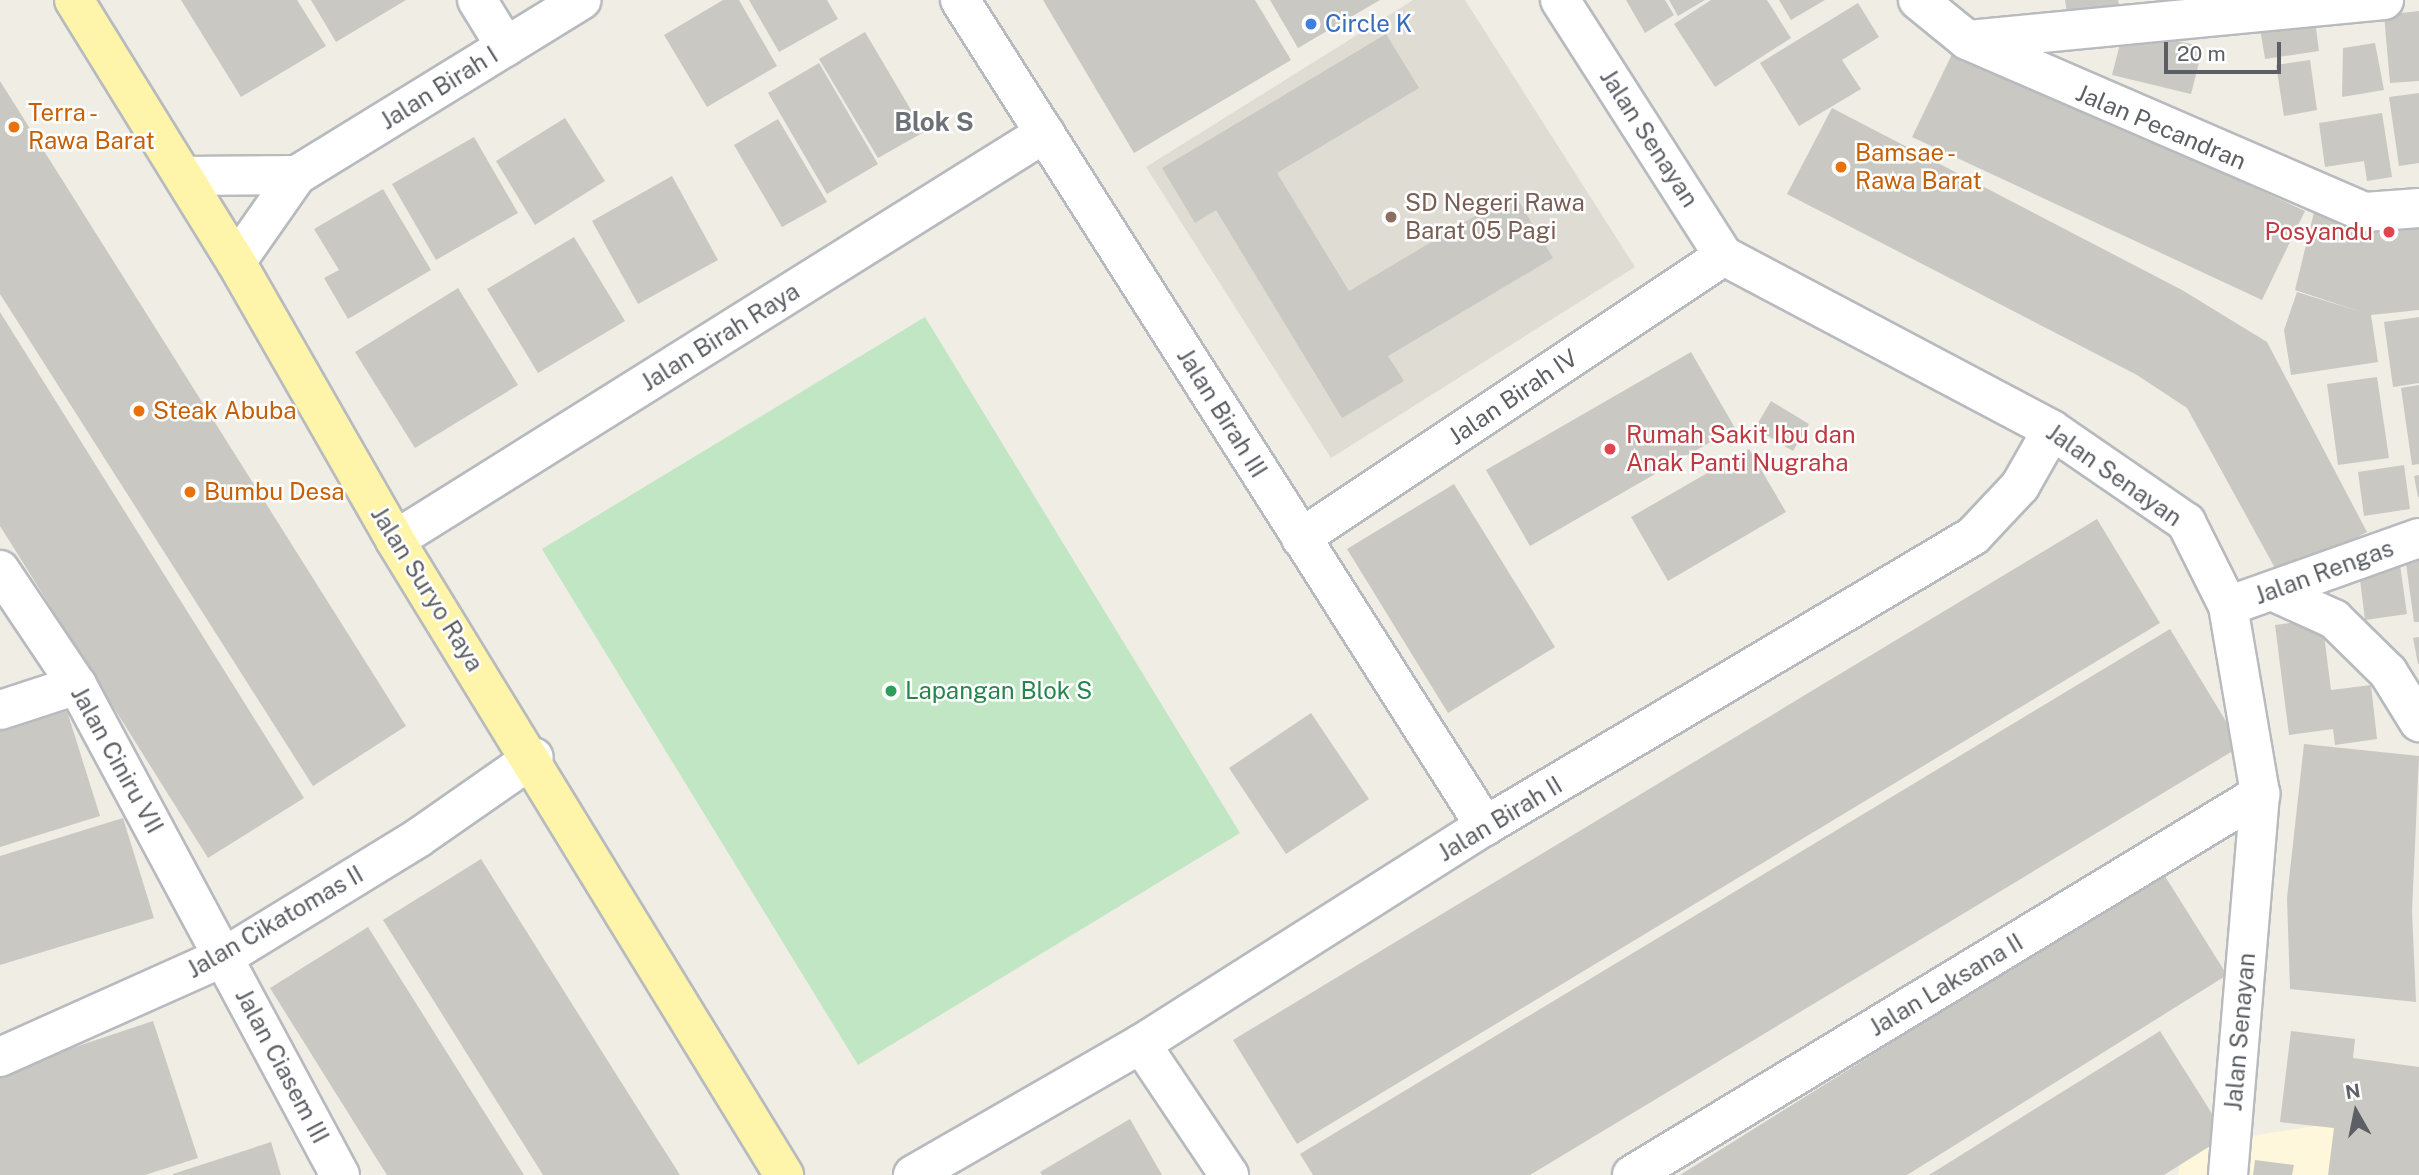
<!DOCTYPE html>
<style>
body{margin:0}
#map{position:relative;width:2419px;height:1175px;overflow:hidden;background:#efede4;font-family:"Public Sans",sans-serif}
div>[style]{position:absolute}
.commercial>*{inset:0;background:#fef7db}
.education>*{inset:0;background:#dfdcd3}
.green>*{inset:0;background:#c1e6c3}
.building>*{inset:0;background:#cac8c2}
.roads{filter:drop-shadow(2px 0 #b7babe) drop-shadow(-2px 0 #b7babe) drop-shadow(0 2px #b7babe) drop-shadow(0 -2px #b7babe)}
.minor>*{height:38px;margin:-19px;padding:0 19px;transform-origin:19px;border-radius:19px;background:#fff}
.major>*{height:38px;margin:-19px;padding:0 19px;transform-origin:19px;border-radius:19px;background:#fef5aa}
.dots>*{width:19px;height:19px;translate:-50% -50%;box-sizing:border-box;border:4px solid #fff;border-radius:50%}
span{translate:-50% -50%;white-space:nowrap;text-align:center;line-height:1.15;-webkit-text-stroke:5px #fff;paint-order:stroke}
.shop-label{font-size:24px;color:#366cbe}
.left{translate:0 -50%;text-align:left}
.street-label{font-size:24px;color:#5c6065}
.food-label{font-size:24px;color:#c56008}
.education-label{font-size:24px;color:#785e54}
.health-label{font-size:24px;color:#be3a42}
.right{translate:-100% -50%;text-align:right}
.leisure-label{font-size:24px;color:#27864d}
.neighbourhood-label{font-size:26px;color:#6d7277;font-weight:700}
.north{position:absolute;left:2321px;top:1077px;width:70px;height:70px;-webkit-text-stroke:5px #fff;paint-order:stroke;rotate:351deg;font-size:19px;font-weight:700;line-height:28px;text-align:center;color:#5c6065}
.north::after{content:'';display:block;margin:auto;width:24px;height:32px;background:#5c6065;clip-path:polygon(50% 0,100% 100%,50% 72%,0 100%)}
.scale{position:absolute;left:2164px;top:42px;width:117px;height:32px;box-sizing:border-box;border:4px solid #5c6065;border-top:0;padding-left:9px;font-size:21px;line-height:24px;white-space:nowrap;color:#5c6065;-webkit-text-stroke:5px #fff;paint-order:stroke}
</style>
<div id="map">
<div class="commercial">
<div style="clip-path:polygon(2419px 1109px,2419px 1175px,2178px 1175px,2183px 1147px)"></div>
</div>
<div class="education">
<div style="clip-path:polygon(1413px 0,1465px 0,1635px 267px,1331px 458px,1146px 167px)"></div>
</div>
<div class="green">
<div style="clip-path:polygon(925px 317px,1240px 833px,858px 1065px,542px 549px)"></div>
</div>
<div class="building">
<div style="clip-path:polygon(181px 0,297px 0,326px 46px,241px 97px)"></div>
<div style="clip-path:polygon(311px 0,406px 0,336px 42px)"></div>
<div style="clip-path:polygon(723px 0,739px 0,777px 66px,707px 107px,664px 35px)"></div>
<div style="clip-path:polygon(749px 0,827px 0,838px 19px,779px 52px)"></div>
<div style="clip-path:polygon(1043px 0,1255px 0,1291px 60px,1134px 153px)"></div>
<div style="clip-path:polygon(1270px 0,1380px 0,1298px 48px)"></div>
<div style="clip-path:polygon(1626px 0,1665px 0,1674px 15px,1645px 33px)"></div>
<div style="clip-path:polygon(1669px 0,1705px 0,1678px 16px)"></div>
<div style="clip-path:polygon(1711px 0,1767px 0,1791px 38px,1715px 87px,1674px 24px)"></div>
<div style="clip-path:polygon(1779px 0,1825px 0,1791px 20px)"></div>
<div style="clip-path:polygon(2065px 0,2118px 0,2119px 5px,2067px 13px)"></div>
<div style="clip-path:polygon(1858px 3px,1879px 37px,1842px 60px,1861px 89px,1799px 126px,1760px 63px)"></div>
<div style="clip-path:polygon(2419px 11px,2419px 81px,2390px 83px,2384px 15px)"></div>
<div style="clip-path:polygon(2314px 13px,2319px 51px,2265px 59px,2259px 22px)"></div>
<div style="clip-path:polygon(2124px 28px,2203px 47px,2191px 94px,2112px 75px)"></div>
<div style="clip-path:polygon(865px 32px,924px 132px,878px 158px,819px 59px)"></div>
<div style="clip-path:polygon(1386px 34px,1419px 88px,1277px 173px,1349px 291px,1514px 193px,1553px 258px,1388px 356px,1404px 381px,1342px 418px,1216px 210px,1195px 223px,1162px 168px)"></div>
<div style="clip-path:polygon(2375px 43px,2384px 90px,2342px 97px,2343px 48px)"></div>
<div style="clip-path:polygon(1955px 48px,2305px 211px,2262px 300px,1912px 137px)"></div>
<div style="clip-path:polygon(2310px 60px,2317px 110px,2284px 116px,2276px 65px)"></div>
<div style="clip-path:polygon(819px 63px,878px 164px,827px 194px,768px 93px)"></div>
<div style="clip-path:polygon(0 81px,406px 726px,313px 786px,0 294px)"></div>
<div style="clip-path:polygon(2419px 93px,2419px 163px,2399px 166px,2389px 97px)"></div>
<div style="clip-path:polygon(1832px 108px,2182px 290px,2267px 342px,2367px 532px,2281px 579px,2187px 408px,2137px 375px,1787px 194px)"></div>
<div style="clip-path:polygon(2382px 113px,2392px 177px,2367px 181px,2364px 161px,2325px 167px,2319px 123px)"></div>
<div style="clip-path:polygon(565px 118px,605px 181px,535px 225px,496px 161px)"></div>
<div style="clip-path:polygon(778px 119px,827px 202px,782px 227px,734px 145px)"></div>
<div style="clip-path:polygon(474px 137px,518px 213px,436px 260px,392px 184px)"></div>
<div style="clip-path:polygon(672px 176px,718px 260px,638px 304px,592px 221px)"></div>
<div style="clip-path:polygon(383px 189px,431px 270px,348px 319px,324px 278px,339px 270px,314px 229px)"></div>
<div style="clip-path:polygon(2317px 200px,2419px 211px,2419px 310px,2371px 315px,2378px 362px,2291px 375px,2284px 330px,2297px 292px,2361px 312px,2295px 290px)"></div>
<div style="clip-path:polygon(574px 237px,625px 321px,538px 373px,487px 289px)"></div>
<div style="clip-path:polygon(458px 288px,518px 385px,415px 448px,355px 352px)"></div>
<div style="clip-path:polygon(0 312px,304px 798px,208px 858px,0 526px)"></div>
<div style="clip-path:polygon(2419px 317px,2419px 383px,2393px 387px,2384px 322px)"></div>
<div style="clip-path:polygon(1691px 352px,1735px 428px,1530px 546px,1486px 470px)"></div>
<div style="clip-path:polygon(2377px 377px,2389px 458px,2338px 465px,2327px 384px)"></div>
<div style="clip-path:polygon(2419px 385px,2419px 464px,2412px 465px,2401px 388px)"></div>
<div style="clip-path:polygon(1771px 401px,1809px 424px,1793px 451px,1755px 428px)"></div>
<div style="clip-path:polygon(1749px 449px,1786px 512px,1668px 581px,1631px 517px)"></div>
<div style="clip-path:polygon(2404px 465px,2410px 509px,2364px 516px,2358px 472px)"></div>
<div style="clip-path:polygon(2419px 475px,2419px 497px,2418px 497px,2414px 476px)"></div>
<div style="clip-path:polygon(1454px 484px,1555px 647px,1448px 713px,1347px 549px)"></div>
<div style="clip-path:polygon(2097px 519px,2160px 623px,1297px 1144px,1233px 1040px)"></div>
<div style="clip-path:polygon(2419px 554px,2419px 622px,2414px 622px,2405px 556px)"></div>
<div style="clip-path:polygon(2400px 565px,2407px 614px,2365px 620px,2359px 571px)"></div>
<div style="clip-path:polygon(2322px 619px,2331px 690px,2371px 685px,2377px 739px,2335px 745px,2333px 729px,2289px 735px,2275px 625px)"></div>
<div style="clip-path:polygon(2170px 629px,2241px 746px,1530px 1175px,1313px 1175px,1300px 1154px)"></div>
<div style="clip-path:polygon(2419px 637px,2419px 664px,2418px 664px,2413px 638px)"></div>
<div style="clip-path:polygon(67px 711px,100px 816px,0 847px,0 731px)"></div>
<div style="clip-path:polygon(1311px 713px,1369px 799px,1286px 854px,1229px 768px)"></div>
<div style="clip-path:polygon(2304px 744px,2419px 756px,2412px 911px,2416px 1002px,2290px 989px,2287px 898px)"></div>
<div style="clip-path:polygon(123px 818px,154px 918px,0 965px,0 856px)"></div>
<div style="clip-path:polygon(481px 859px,628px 1093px,680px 1175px,543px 1175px,383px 920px)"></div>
<div style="clip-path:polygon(2163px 873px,2227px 975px,1907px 1175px,1680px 1175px)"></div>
<div style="clip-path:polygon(368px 927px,478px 1102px,524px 1175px,387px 1175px,380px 1164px,270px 988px)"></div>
<div style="clip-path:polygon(153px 1021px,198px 1158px,145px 1175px,0 1175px,0 1072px)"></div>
<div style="clip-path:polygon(2160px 1031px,2226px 1136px,2164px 1175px,1929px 1175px)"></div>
<div style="clip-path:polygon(2291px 1031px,2355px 1039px,2353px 1058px,2419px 1067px,2419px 1175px,2328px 1175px,2334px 1128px,2280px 1122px)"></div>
<div style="clip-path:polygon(1130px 1119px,1162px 1175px,1042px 1175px,1040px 1172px)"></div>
<div style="clip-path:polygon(271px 1142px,281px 1175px,173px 1175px,173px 1174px)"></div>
<div style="clip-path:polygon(2255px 1160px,2294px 1165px,2292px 1175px,2253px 1175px)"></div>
</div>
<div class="roads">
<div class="minor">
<div style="left:477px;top:0;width:55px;rotate:58.3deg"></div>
<div style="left:960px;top:0;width:979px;rotate:57.56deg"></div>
<div style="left:1560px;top:0;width:304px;rotate:57.4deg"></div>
<div style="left:1724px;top:256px;width:371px;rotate:27.9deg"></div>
<div style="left:2052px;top:430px;width:163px;rotate:34.5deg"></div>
<div style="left:2186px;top:522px;width:94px;rotate:63.4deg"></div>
<div style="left:2228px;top:606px;width:191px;rotate:80.3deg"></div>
<div style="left:2260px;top:794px;width:382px;rotate:94.8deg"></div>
<div style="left:1918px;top:0;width:63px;rotate:39.2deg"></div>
<div style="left:1967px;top:40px;width:434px;rotate:23.4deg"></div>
<div style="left:2365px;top:212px;width:54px;rotate:-4.2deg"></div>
<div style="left:1969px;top:40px;width:417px;rotate:-5.5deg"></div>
<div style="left:184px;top:176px;width:113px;rotate:-0.5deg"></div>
<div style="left:236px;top:262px;width:106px;rotate:-55deg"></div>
<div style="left:297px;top:175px;width:334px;rotate:-31.6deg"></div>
<div style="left:1301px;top:538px;width:508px;rotate:-33.69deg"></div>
<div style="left:395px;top:540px;width:767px;rotate:-32.05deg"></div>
<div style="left:0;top:570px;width:138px;rotate:56.2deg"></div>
<div style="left:77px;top:685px;width:556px;rotate:61.78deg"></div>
<div style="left:2274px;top:592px;width:66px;rotate:24.2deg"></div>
<div style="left:2334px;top:619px;width:76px;rotate:44.5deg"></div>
<div style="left:2388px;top:672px;width:59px;rotate:58.2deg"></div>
<div style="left:2228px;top:606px;width:203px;rotate:-19.6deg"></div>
<div style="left:0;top:710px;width:81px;rotate:-18deg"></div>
<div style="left:1141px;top:1044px;width:158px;rotate:56.1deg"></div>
<div style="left:0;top:1057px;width:245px;rotate:-24.1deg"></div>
<div style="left:224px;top:957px;width:228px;rotate:-31.5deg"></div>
<div style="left:418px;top:838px;width:141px;rotate:-34.9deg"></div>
<div style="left:913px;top:1175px;width:263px;rotate:-29.9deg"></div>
<div style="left:1141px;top:1044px;width:407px;rotate:-32.4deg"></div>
<div style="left:1485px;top:826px;width:568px;rotate:-30.72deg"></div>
<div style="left:1973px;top:536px;width:69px;rotate:-46.8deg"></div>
<div style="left:2020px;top:486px;width:64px;rotate:-60.3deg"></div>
<div style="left:1632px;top:1175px;width:735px;rotate:-31.24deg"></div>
</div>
<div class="major">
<div style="left:74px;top:0;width:308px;rotate:58.3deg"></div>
<div style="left:236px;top:262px;width:320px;rotate:60.2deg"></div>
<div style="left:395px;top:540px;width:745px;rotate:58.51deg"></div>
</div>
</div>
<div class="dots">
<div style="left:1311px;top:24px;background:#3f7fe0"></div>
<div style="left:14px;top:127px;background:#e8710a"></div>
<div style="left:1841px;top:167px;background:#e8710a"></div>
<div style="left:1391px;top:217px;background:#8d6e63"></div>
<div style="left:2389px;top:232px;background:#e0444e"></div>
<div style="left:139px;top:411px;background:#e8710a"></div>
<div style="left:1610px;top:449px;background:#e0444e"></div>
<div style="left:190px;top:492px;background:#e8710a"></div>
<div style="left:891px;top:691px;background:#2e9e5b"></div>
</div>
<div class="shop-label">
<span class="left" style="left:1325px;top:24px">Circle K</span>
</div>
<div class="street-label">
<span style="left:439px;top:88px;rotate:-32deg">Jalan Birah I</span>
<span style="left:2161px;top:127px;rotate:23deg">Jalan Pecandran</span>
<span style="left:1649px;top:138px;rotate:57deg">Jalan Senayan</span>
<span style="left:720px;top:337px;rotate:-32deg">Jalan Birah Raya</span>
<span style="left:1513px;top:397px;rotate:-34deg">Jalan Birah IV</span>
<span style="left:1222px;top:413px;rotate:58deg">Jalan Birah III</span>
<span style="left:2114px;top:475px;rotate:35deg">Jalan Senayan</span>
<span style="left:2324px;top:572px;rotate:-20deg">Jalan Rengas</span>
<span style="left:427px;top:589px;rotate:58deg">Jalan Suryo Raya</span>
<span style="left:117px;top:760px;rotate:61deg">Jalan Ciniru VII</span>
<span style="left:1500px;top:819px;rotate:-31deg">Jalan Birah II</span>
<span style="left:275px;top:922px;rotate:-30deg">Jalan Cikatomas II</span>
<span style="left:1946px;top:985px;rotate:-31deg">Jalan Laksana II</span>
<span style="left:2240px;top:1032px;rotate:-85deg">Jalan Senayan</span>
<span style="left:282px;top:1066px;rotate:62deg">Jalan Ciasem III</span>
</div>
<div class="food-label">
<span class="left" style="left:28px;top:127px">Terra -<br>Rawa Barat</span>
<span class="left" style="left:1855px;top:167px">Bamsae -<br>Rawa Barat</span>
<span class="left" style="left:153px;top:411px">Steak Abuba</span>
<span class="left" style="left:204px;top:492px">Bumbu Desa</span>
</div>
<div class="education-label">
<span class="left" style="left:1405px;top:217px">SD Negeri Rawa<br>Barat 05 Pagi</span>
</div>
<div class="health-label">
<span class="right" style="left:2373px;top:232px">Posyandu</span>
<span class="left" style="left:1626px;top:449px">Rumah Sakit Ibu dan<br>Anak Panti Nugraha</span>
</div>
<div class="leisure-label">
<span class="left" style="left:905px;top:691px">Lapangan Blok S</span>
</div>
<div class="neighbourhood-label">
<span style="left:934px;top:122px">Blok S</span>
</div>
<div class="north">N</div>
<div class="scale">20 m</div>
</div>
